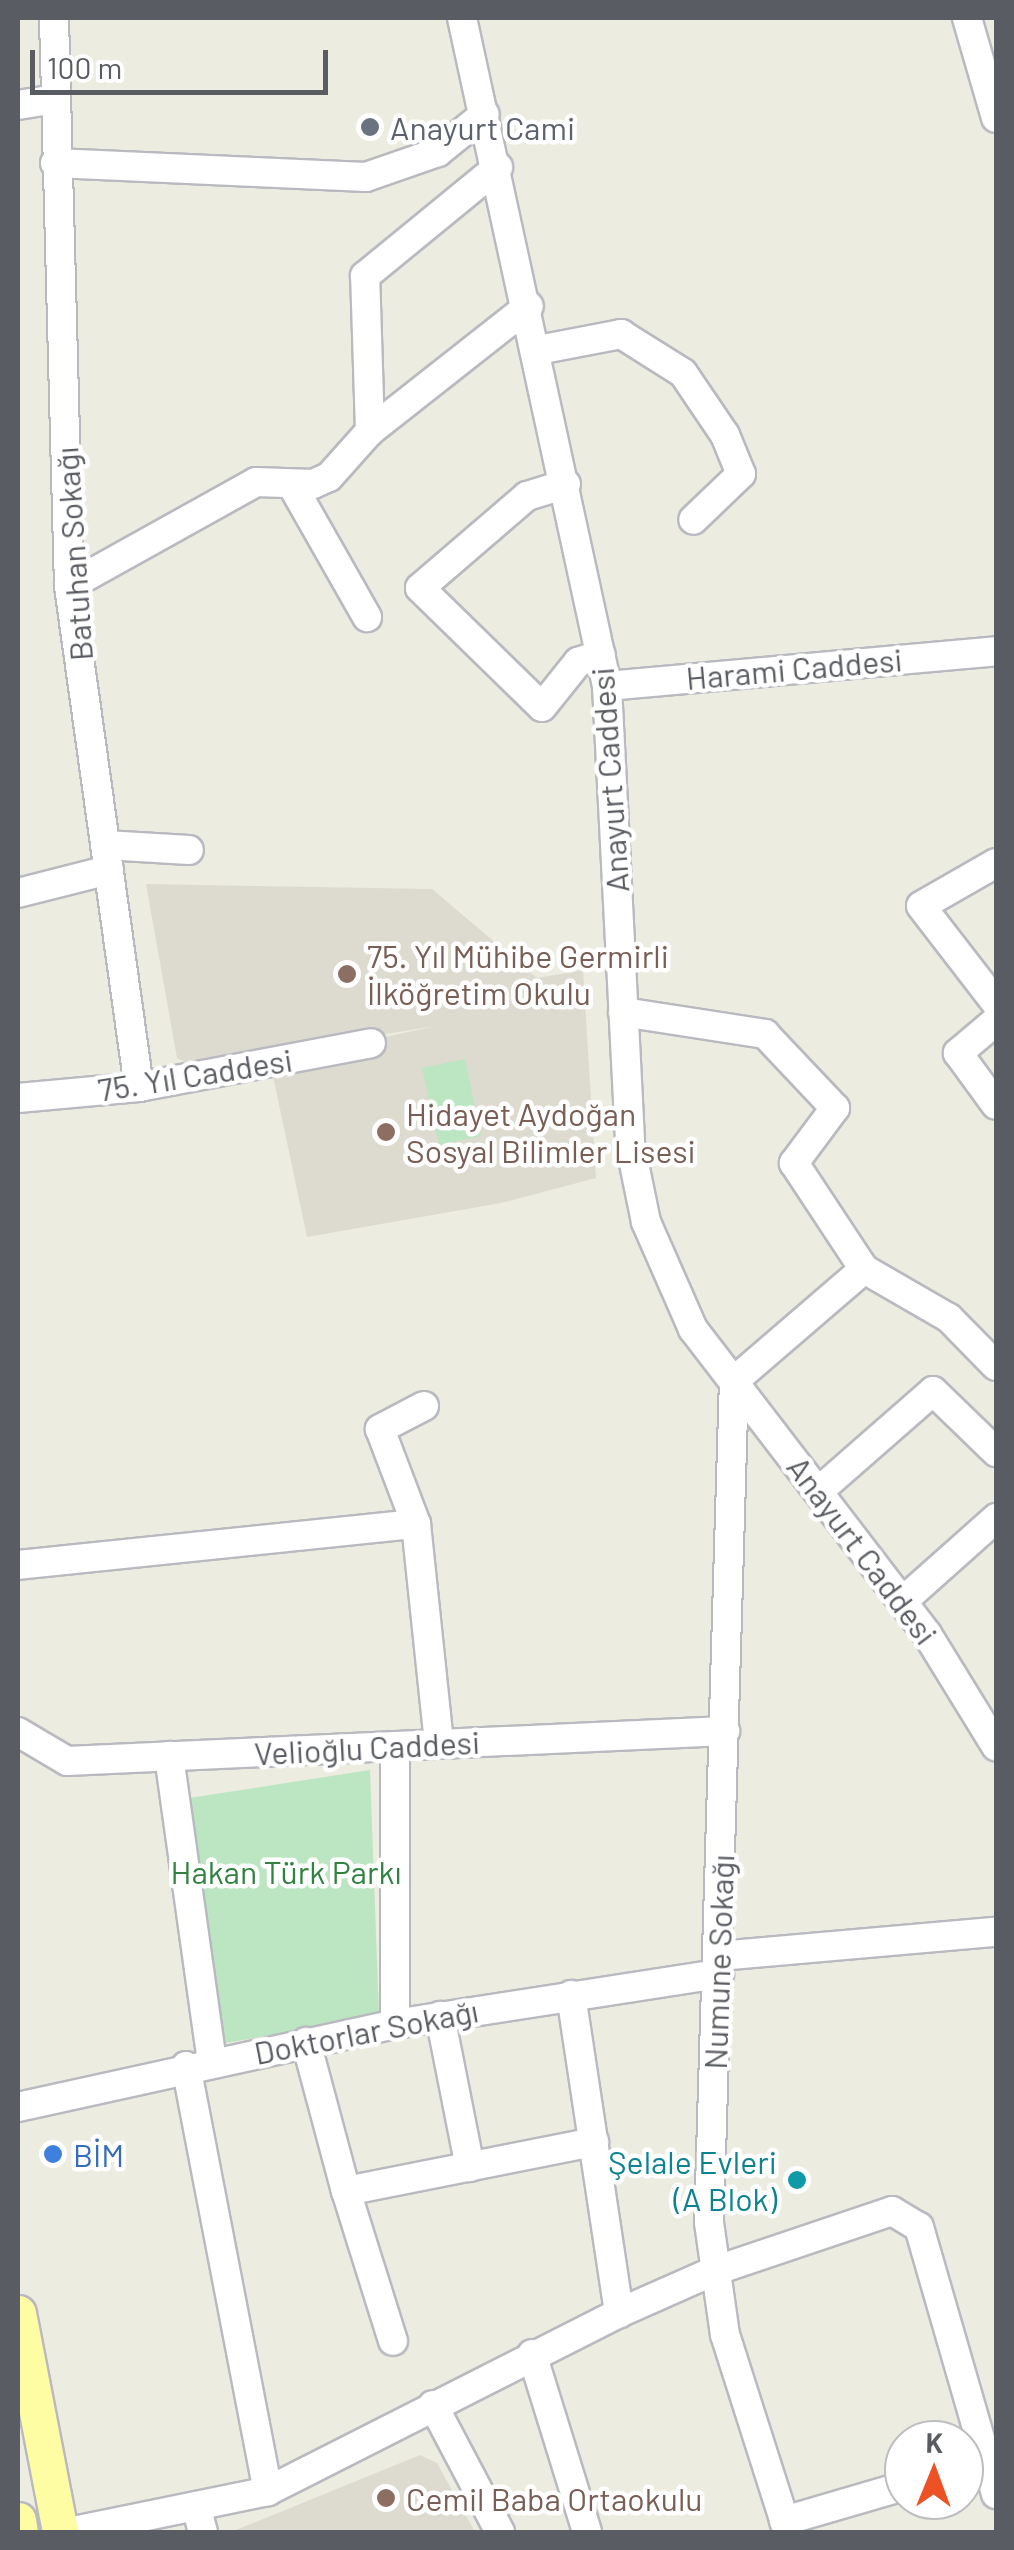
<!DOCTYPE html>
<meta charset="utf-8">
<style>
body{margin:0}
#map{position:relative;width:1014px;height:2550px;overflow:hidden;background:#edece1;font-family:Barlow,sans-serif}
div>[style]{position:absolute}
.education>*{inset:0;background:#dddbcf}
.green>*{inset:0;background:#bce6c2}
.roads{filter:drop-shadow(2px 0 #b9bac0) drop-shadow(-2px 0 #b9bac0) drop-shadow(0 2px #b9bac0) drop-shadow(0 -2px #b9bac0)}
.minor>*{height:28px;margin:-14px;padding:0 14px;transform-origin:14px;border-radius:14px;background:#fff}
.major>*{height:35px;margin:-17.5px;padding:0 17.5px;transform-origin:17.5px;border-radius:17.5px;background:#fffda4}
.dots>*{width:28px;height:28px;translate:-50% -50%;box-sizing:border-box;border:5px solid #fff;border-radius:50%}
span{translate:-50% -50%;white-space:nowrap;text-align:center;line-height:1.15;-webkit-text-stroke:9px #fff;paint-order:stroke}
.worship-label{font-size:32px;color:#5b616d}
.left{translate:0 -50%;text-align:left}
.street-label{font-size:32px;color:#595c62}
.education-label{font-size:32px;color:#785e54}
.park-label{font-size:32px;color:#318240}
.shop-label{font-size:32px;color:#366cbe}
.culture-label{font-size:32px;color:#0d838f}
.right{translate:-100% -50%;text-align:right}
.frame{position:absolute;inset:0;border:20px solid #595c62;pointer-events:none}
.north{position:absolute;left:884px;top:2420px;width:100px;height:100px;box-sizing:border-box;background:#fff;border:2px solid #bdbec0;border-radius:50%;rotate:1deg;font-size:28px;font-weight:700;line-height:40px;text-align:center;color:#595c62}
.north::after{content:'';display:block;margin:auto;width:35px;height:45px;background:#ed5226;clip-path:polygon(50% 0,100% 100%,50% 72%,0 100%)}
.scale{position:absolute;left:30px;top:50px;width:298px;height:45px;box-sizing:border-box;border:5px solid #595c62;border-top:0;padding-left:12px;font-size:30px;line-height:35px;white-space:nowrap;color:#595c62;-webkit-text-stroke:8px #fff;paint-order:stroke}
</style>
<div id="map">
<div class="education">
<div style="clip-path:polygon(146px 884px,432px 889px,537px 978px,583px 970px,596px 1178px,501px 1203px,307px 1237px,270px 1062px,436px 1026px,192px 1065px,177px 1058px)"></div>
<div style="clip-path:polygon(420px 2455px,437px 2463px,475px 2532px,231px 2532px)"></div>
</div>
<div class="green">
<div style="clip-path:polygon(465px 1059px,481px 1136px,439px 1145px,422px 1068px)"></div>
<div style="clip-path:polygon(370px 1770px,379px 2016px,220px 2044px,189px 1798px)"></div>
</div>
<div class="roads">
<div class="minor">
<div style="left:54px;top:18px;width:568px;rotate:88.49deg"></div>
<div style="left:69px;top:586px;width:506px;rotate:82.05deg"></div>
<div style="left:462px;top:18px;width:684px;rotate:77.75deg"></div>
<div style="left:607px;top:686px;width:459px;rotate:87.1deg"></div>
<div style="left:630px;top:1144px;width:80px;rotate:78.4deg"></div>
<div style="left:646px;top:1222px;width:117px;rotate:66.3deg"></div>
<div style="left:693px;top:1329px;width:384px;rotate:52.5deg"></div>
<div style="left:927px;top:1634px;width:132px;rotate:58.4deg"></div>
<div style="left:967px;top:18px;width:104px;rotate:73.8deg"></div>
<div style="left:18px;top:105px;width:37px;rotate:-9deg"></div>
<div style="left:55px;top:163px;width:311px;rotate:2.6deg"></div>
<div style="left:366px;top:177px;width:76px;rotate:-19.1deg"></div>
<div style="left:438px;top:152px;width:60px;rotate:-39deg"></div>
<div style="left:538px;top:350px;width:85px;rotate:-10.9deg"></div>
<div style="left:621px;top:334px;width:73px;rotate:32.2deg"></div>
<div style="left:683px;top:373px;width:75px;rotate:55.9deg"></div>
<div style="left:725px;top:435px;width:42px;rotate:67.7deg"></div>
<div style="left:741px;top:474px;width:66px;rotate:136.2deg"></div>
<div style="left:370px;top:431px;width:155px;rotate:-91.8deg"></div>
<div style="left:365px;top:276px;width:172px;rotate:-39.3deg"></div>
<div style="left:566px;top:484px;width:41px;rotate:162.9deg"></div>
<div style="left:527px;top:496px;width:141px;rotate:139.3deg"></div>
<div style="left:420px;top:588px;width:170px;rotate:44.3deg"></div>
<div style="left:542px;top:707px;width:58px;rotate:-51.3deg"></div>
<div style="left:578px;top:662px;width:24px;rotate:-19deg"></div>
<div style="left:292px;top:485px;width:152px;rotate:60.4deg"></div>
<div style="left:69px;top:586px;width:214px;rotate:-29.1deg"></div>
<div style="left:256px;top:482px;width:57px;rotate:2deg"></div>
<div style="left:313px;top:484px;width:17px;rotate:-24deg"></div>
<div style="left:329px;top:477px;width:62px;rotate:-48.3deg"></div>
<div style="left:370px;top:431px;width:202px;rotate:-38.2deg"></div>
<div style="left:607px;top:686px;width:391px;rotate:-5.1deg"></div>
<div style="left:105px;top:845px;width:84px;rotate:3.4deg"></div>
<div style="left:996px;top:863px;width:86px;rotate:150.2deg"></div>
<div style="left:921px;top:906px;width:123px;rotate:52.3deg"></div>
<div style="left:18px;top:893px;width:94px;rotate:-14.2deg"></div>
<div style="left:623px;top:1012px;width:144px;rotate:8.8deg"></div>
<div style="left:765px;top:1034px;width:102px;rotate:46.6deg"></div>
<div style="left:835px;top:1108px;width:69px;rotate:126.7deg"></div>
<div style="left:794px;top:1163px;width:127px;rotate:56.6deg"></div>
<div style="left:864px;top:1269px;width:98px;rotate:30deg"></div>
<div style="left:949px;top:1318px;width:67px;rotate:45.6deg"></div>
<div style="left:996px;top:1021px;width:50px;rotate:139.9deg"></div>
<div style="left:958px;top:1053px;width:64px;rotate:53.8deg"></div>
<div style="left:18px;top:1098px;width:121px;rotate:-5.2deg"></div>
<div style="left:139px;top:1087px;width:236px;rotate:-10.7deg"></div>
<div style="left:424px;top:1406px;width:50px;rotate:152.4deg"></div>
<div style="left:380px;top:1429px;width:102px;rotate:69.2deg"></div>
<div style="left:416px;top:1524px;width:221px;rotate:84deg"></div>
<div style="left:820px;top:1490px;width:150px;rotate:-41.2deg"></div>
<div style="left:933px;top:1391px;width:88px;rotate:44.1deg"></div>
<div style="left:18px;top:1565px;width:400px;rotate:-5.9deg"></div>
<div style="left:903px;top:1601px;width:125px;rotate:-41.7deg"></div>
<div style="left:18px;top:1732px;width:57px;rotate:30.6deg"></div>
<div style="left:67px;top:1761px;width:659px;rotate:-2.61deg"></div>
<div style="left:169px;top:1756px;width:308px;rotate:82deg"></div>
<div style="left:719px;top:1956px;width:278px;rotate:-5deg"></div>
<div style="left:571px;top:1995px;width:322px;rotate:81.4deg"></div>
<div style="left:440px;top:2016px;width:154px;rotate:78.8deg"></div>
<div style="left:395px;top:2024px;width:278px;rotate:-90deg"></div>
<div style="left:306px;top:2042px;width:154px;rotate:75deg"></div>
<div style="left:346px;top:2191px;width:253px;rotate:-11.2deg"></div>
<div style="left:186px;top:2066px;width:433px;rotate:79.1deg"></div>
<div style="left:18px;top:2107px;width:386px;rotate:-12.4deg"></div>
<div style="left:395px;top:2024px;width:328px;rotate:-8.8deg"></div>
<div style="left:346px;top:2191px;width:157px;rotate:72.6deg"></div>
<div style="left:532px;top:2354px;width:186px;rotate:72.8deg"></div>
<div style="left:433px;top:2405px;width:144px;rotate:62.2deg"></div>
<div style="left:196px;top:2506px;width:27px;rotate:75deg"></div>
<div style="left:784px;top:2521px;width:125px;rotate:-16.3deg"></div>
<div style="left:69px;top:2532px;width:203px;rotate:-11.6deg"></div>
<div style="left:268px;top:2491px;width:394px;rotate:-26.9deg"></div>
<div style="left:619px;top:2313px;width:104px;rotate:-23.9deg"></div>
<div style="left:714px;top:2271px;width:188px;rotate:-18.6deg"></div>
<div style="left:892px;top:2211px;width:31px;rotate:31deg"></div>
<div style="left:919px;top:2227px;width:278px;rotate:73.9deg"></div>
<div style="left:788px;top:2532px;width:207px;rotate:-107.7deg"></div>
<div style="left:725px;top:2335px;width:114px;rotate:-98.1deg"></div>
<div style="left:709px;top:2222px;width:841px;rotate:-88.3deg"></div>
<div style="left:734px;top:1381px;width:172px;rotate:-40.7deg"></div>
</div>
<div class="major">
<div style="left:18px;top:2313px;width:223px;rotate:79.1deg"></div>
<div style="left:18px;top:2520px;width:12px;rotate:81deg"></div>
</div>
</div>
<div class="dots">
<div style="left:370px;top:127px;background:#6b7280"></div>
<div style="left:347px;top:974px;background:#8d6e63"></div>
<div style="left:386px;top:1132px;background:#8d6e63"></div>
<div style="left:53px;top:2154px;background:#3f7fe0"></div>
<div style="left:797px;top:2180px;background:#0f9aa8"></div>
<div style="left:386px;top:2498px;background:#8d6e63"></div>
</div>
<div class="worship-label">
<span class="left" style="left:390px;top:127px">Anayurt Cami</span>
</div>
<div class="street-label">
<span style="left:73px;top:554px;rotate:-94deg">Batuhan Sokağı</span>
<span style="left:794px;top:668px;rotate:-5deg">Harami Caddesi</span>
<span style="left:609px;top:780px;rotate:-94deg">Anayurt Caddesi</span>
<span style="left:195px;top:1074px;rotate:-9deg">75. Yıl Caddesi</span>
<span style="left:863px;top:1550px;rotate:53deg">Anayurt Caddesi</span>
<span style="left:367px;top:1747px;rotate:-3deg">Velioğlu Caddesi</span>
<span style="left:718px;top:1962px;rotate:-88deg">Numune Sokağı</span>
<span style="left:366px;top:2031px;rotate:-11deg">Doktorlar Sokağı</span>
</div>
<div class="education-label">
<span class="left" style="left:367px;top:974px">75. Yıl Mühibe Germirli<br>İlköğretim Okulu</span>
<span class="left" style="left:406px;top:1132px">Hidayet Aydoğan<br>Sosyal Bilimler Lisesi</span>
<span class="left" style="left:406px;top:2498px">Cemil Baba Ortaokulu</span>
</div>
<div class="park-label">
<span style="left:286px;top:1871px">Hakan Türk Parkı</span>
</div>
<div class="shop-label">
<span class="left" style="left:73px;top:2154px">BİM</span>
</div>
<div class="culture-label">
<span class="right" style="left:777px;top:2180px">Şelale Evleri<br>(A Blok)</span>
</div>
<div class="frame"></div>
<div class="north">K</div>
<div class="scale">100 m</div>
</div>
